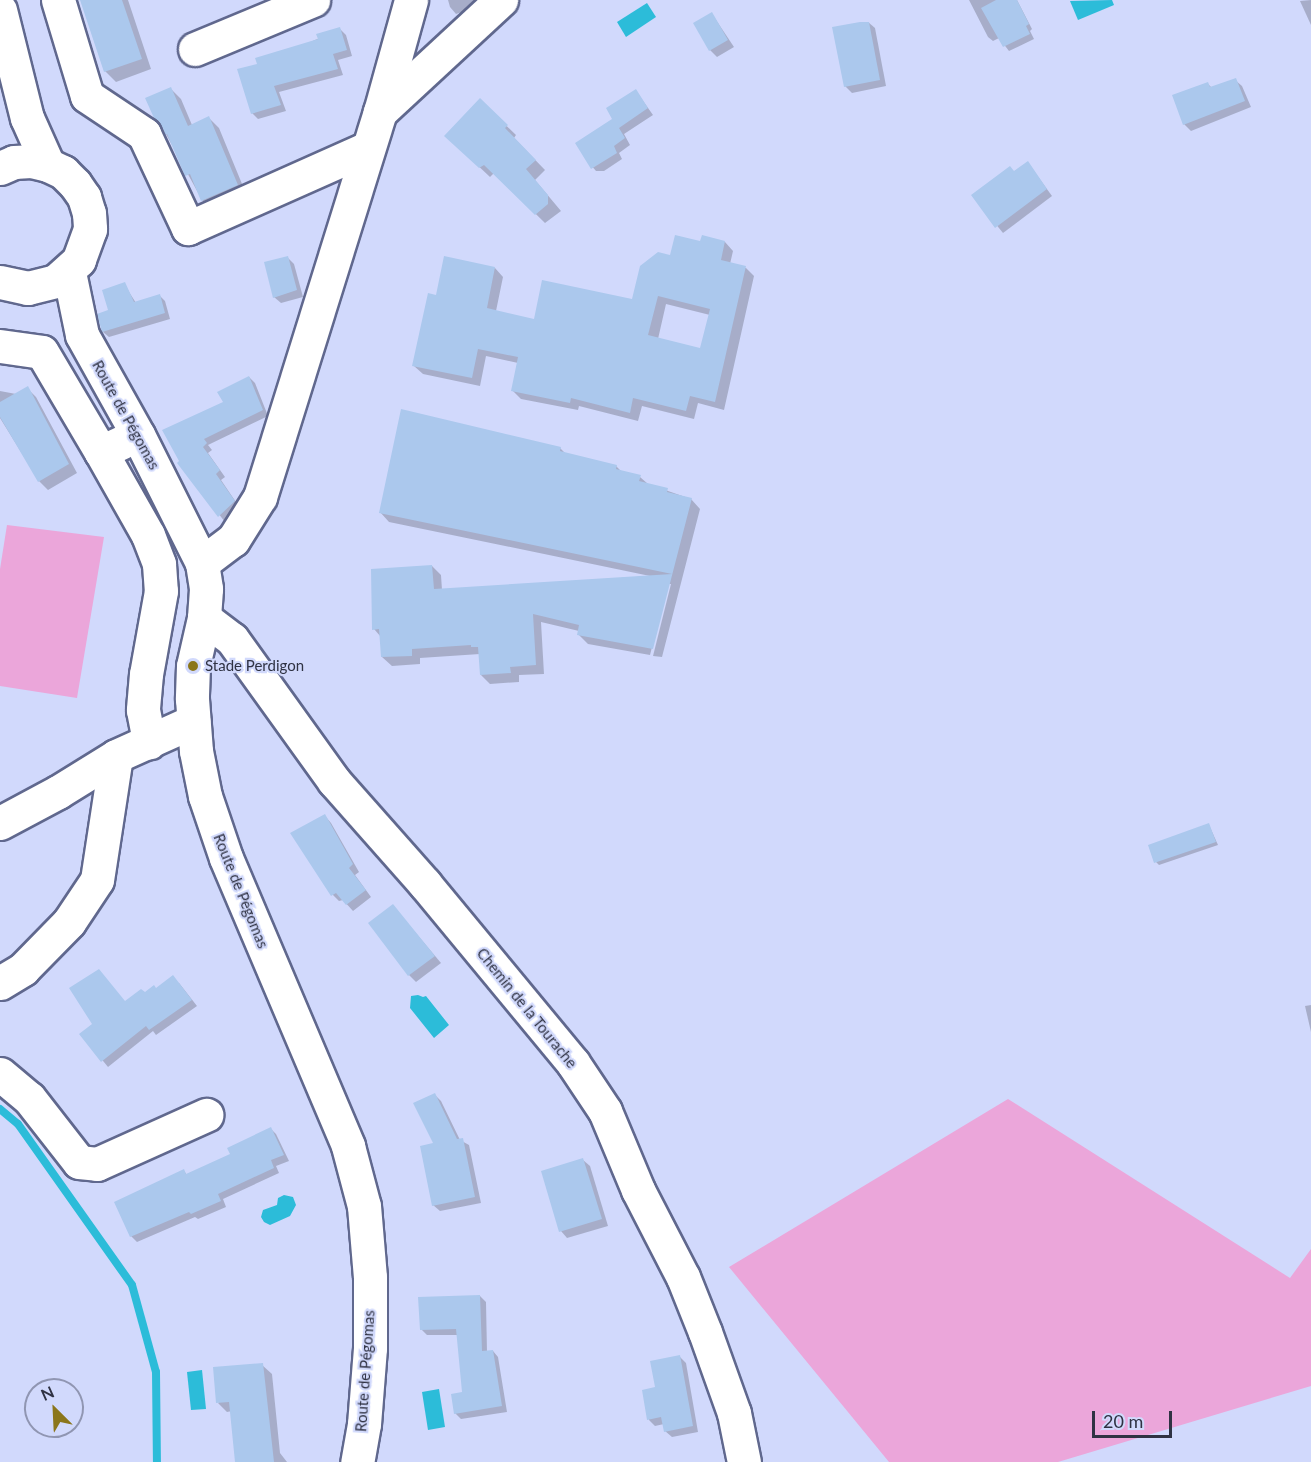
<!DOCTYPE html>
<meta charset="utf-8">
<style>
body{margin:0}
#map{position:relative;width:1311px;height:1462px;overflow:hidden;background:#d1d9fc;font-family:Lato,sans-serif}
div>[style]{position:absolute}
.green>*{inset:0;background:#eba6da}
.water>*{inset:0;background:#2cbcd9}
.shadow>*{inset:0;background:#0003}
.stream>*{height:8px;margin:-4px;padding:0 4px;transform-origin:4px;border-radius:4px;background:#2cbcd9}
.building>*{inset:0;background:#abc8ed}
.roads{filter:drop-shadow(2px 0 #60688e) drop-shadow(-2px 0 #60688e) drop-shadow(0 2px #60688e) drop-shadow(0 -2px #60688e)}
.minor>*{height:33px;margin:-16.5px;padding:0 16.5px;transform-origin:16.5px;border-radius:16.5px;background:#fff}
.major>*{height:33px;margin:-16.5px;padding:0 16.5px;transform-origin:16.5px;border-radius:16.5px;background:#fff}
.dots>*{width:16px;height:16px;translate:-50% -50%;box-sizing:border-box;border:3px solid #d1d9fc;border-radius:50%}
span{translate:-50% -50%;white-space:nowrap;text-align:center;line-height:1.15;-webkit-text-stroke:4.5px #d1d9fc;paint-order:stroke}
.street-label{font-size:15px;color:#2f3243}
.poi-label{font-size:15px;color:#2f3243}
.left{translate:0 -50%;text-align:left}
.north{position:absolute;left:24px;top:1378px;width:60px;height:60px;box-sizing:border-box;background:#d1d9fc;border:2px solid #9096b2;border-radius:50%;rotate:336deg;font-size:16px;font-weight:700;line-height:24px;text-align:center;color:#2f3243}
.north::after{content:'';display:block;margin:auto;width:21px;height:27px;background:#8b761b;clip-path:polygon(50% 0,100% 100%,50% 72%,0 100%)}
.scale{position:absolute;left:1092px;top:1411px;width:80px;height:27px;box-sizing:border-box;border:3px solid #2f3243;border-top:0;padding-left:8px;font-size:18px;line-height:21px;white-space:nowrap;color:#2f3243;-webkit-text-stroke:4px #d1d9fc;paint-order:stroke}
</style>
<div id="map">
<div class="green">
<div style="clip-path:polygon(7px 525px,104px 537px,77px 698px,0 686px,0 569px)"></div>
<div style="clip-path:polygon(1008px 1099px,1290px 1278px,1311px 1249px,1311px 1386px,1058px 1462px,889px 1462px,729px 1267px)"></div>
</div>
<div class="water">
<div style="clip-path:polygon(1112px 0,1114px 5px,1078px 20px,1070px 1px)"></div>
<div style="clip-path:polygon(647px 3px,656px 17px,626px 37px,617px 22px)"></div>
<div style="clip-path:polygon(418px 995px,423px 997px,426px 996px,449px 1025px,434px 1038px,410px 1008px,411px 996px)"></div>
<div style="clip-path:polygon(284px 1195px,293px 1197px,296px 1205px,290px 1216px,270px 1225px,264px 1222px,261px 1217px,263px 1210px,277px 1205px,278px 1198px)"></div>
<div style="clip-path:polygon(202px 1370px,206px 1409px,191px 1410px,187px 1372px)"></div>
<div style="clip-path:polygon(439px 1389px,445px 1427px,428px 1430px,422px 1392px)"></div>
</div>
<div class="shadow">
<div style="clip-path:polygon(85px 0,128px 0,151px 69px,116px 82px,105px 71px)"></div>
<div style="clip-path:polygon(448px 0,475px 0,477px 7px,456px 14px,450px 7px)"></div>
<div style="clip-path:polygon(969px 0,1017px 0,1032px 29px,1030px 31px,1034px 39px,1009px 51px,999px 38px,993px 41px,988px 37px)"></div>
<div style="clip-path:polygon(1311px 0,1311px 25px,1300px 1px)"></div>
<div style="clip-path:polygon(712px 14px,734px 47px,717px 57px,710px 50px)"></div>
<div style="clip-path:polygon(868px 22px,875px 28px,886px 86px,852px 93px,845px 86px,834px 28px)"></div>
<div style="clip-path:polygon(340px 29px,346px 35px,352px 56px,338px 60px,343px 75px,279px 92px,286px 111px,258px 119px,252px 113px,258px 65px)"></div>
<div style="clip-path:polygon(1235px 80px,1242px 86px,1251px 107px,1191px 131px,1184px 124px,1208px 84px,1212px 88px)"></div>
<div style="clip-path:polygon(170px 88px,181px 99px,192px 125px,209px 118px,219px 128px,247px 196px,213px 211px,202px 200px,166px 134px)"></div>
<div style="clip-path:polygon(636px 91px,653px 115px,624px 134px,630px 145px,619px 153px,622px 159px,604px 171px,596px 171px,590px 164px,614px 119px)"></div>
<div style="clip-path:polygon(480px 100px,516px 135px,514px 138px,545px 170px,535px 180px,561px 211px,545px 223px,494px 173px,490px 177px,456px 145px)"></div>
<div style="clip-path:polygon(1028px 163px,1052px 196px,1003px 233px,973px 196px)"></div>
<div style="clip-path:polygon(evenodd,725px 242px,733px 251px,730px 264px,746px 268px,754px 276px,724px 410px,698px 403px,694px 419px,642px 406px,638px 421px,579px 406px,578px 410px,521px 399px,512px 390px,518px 363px,486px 356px,480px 386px,423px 374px,414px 366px,437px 296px,495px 268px,503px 277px,496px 311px,535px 321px,633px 301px,671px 257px,701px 243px,725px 242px,666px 304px,710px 315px,702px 350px,658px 339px,666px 304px)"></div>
<div style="clip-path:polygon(288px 258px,294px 264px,303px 297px,281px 303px,274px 297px)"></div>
<div style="clip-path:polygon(124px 284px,136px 303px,159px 295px,165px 301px,170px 319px,109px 337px,103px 332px)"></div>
<div style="clip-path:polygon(249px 377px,255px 383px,268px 416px,208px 445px,212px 450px,208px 453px,225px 477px,221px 480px,240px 508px,225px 522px,179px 463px,225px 403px)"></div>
<div style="clip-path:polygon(27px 388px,36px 397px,77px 473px,48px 490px,39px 481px,0 418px,0 391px,16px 394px)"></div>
<div style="clip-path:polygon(560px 448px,566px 454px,616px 466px,622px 472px,640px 477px,648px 484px,691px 499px,700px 509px,662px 657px,653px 656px,671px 584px,668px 584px,650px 655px,588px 644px,579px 635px,579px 631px,541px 622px,544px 674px,519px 675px,519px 682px,490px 684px,481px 675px,480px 654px,420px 658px,420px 664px,392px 666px,382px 657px,381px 637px,374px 629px,432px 566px,441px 575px,442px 590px,650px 576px,389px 522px,380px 512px)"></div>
<div style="clip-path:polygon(325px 816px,331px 823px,359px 872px,355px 875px,371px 897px,353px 911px,343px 900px,339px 901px,333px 895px)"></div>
<div style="clip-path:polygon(1209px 825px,1218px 845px,1159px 865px,1156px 862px)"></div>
<div style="clip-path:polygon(393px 906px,441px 963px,416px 982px,409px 975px)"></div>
<div style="clip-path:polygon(179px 983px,197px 1006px,156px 1035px,153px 1031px,108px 1067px,81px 1034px,126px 1002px)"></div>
<div style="clip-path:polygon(1311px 1005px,1311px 1032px,1305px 1006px)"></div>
<div style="clip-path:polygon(435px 1095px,441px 1101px,460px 1140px,469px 1145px,481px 1203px,440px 1211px,433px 1205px)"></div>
<div style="clip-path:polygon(271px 1129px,276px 1134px,289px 1161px,276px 1166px,279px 1173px,223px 1199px,226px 1207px,198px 1219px,195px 1217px,137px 1242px,131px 1236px,184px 1171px,187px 1175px,232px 1155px)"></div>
<div style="clip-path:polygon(583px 1160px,590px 1166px,608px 1226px,567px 1238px,561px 1231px)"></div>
<div style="clip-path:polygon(480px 1296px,486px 1302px,487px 1352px,493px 1351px,498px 1357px,507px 1412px,461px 1419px,455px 1413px,464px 1393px,458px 1335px,427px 1335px,421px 1329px)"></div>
<div style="clip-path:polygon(680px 1357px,686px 1363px,698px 1432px,672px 1437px,665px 1431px,664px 1424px,655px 1426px,649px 1420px,644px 1391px,657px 1389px)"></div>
<div style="clip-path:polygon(262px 1365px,272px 1374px,280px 1453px,287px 1462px,237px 1462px,232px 1411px,227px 1412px,218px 1403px)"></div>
</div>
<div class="stream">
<div style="left:0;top:1109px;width:23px;rotate:40deg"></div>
<div style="left:18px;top:1124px;width:197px;rotate:54.7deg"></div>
<div style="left:132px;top:1285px;width:90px;rotate:74.6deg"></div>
<div style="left:156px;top:1372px;width:90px;rotate:89.4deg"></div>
</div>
<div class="building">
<div style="clip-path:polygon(80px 0,122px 0,142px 59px,104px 72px)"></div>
<div style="clip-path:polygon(996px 0,1017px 0,1029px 24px,1026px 26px,1030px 34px,1003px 47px,981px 8px)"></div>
<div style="clip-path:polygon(712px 12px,728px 40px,709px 51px,693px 23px)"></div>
<div style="clip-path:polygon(860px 22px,869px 22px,880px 80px,844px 87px,832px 27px)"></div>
<div style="clip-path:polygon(340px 27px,347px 50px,333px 54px,338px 69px,274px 86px,281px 105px,251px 114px,237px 69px,257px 64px,255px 58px,318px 39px,316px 34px)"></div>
<div style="clip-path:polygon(1236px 78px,1245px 101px,1183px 125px,1172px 95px,1208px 82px,1210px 87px)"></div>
<div style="clip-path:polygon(171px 87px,188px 126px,209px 116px,238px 185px,201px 201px,190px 174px,185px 176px,167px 134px,165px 135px,154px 118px,145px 98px)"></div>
<div style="clip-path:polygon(636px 89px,648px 108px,619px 128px,625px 138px,614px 146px,617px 153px,591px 169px,575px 143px,612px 119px,606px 108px)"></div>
<div style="clip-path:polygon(480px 98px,508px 125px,505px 128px,536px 160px,526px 169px,548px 195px,548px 204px,535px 215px,484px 165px,479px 168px,444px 136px)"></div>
<div style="clip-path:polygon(1028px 161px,1047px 189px,995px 228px,971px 195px,1010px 166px,1014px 171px)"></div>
<div style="clip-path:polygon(evenodd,675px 235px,700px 241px,702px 235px,725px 241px,721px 260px,746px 266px,715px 402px,690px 396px,686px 411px,633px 398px,630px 413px,571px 398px,570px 403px,511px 391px,518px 357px,478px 349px,472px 378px,412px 366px,428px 293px,436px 295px,444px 256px,495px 267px,487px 308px,534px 319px,542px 280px,632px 299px,640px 266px,658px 252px,670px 255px,675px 235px,658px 296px,710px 309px,700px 348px,648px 335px,658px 296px)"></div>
<div style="clip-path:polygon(288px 256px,297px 290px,273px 298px,264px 262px)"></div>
<div style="clip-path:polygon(125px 282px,134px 302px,160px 294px,165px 313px,102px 332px,97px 314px,108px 310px,102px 290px)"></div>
<div style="clip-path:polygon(249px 376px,263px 410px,204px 439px,207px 443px,203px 447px,220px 470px,216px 474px,235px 501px,218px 517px,177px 463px,179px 461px,162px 430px,223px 402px,217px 392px)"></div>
<div style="clip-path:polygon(28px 386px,69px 464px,38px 482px,0 417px,0 402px)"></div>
<div style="clip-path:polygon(401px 409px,561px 447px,560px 451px,617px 465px,616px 469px,641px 475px,639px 481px,668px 488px,667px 492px,692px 498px,653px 649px,577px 635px,579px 625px,533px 614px,536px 665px,510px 667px,511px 673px,480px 675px,478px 647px,471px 647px,471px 645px,412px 649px,412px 656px,381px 657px,379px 629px,372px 630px,371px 569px,432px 565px,434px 589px,672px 574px,379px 513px)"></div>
<div style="clip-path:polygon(325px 814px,353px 864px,349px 868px,366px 890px,346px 905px,336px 893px,331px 896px,290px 833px)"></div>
<div style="clip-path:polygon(1209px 823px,1216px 842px,1154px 863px,1148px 845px)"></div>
<div style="clip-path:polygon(393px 904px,435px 956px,408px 976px,368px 923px)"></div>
<div style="clip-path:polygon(99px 969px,125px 1001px,141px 989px,145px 992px,154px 985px,156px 988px,173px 975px,192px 1000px,149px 1030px,146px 1026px,101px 1062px,79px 1034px,92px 1024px,69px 988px)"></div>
<div style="clip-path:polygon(435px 1093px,457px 1139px,463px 1138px,475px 1197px,432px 1206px,420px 1146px,433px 1143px,413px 1103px)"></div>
<div style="clip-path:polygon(271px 1127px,284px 1155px,271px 1160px,274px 1168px,218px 1194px,221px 1201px,191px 1214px,189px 1212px,130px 1237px,114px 1202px,184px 1169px,186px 1174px,230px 1154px,227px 1148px)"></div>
<div style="clip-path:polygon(583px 1158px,602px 1219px,559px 1232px,541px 1171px)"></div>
<div style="clip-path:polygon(480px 1295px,482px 1351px,493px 1350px,502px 1406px,454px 1414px,451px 1394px,462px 1392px,456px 1329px,420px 1330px,418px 1297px)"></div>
<div style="clip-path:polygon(680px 1355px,693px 1426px,664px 1432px,661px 1417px,647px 1420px,642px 1390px,655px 1387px,650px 1361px)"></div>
<div style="clip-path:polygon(263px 1363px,274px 1462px,235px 1462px,229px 1402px,216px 1403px,213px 1367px)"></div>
</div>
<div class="roads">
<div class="minor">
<div style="left:58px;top:0;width:100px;rotate:73.2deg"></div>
<div style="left:87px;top:96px;width:69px;rotate:33.7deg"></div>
<div style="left:144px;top:134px;width:104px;rotate:64.9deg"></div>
<div style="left:188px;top:228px;width:197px;rotate:-24deg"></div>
<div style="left:195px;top:49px;width:128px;rotate:-22.6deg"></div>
<div style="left:380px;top:112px;width:165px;rotate:-42.8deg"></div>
<div style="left:0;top:346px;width:42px;rotate:8.1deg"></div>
<div style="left:42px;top:352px;width:116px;rotate:59.5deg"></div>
<div style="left:101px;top:452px;width:23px;rotate:-25deg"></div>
<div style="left:101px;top:452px;width:95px;rotate:60.5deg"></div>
<div style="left:148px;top:535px;width:31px;rotate:69deg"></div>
<div style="left:159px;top:564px;width:27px;rotate:86deg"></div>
<div style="left:161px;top:591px;width:84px;rotate:100.2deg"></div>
<div style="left:146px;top:674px;width:36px;rotate:95deg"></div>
<div style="left:143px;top:710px;width:33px;rotate:79deg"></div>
<div style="left:202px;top:563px;width:39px;rotate:-37deg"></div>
<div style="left:233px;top:540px;width:51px;rotate:-57.9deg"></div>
<div style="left:260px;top:497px;width:403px;rotate:-72.7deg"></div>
<div style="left:380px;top:112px;width:116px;rotate:-74.5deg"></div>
<div style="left:204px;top:618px;width:35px;rotate:37deg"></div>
<div style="left:232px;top:639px;width:175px;rotate:54.3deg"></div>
<div style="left:334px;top:781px;width:137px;rotate:48.5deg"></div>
<div style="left:425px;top:884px;width:232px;rotate:50.4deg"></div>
<div style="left:573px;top:1063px;width:58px;rotate:56.3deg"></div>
<div style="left:605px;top:1111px;width:86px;rotate:67.3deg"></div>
<div style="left:638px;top:1190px;width:98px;rotate:62.7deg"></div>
<div style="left:683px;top:1277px;width:59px;rotate:68.2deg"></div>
<div style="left:705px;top:1332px;width:86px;rotate:70.3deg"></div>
<div style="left:734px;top:1413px;width:50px;rotate:78.5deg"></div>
<div style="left:0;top:823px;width:66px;rotate:-28.1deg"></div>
<div style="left:58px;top:792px;width:68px;rotate:-31.8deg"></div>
<div style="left:0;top:983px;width:27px;rotate:-31deg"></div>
<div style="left:23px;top:969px;width:66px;rotate:-45.6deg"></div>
<div style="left:69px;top:922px;width:50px;rotate:-56.3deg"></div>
<div style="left:97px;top:880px;width:125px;rotate:-81.3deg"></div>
<div style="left:116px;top:756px;width:85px;rotate:-24.2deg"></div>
<div style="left:0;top:1074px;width:38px;rotate:40deg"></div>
<div style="left:29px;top:1098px;width:81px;rotate:52deg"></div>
<div style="left:79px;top:1162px;width:18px;rotate:6deg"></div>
<div style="left:97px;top:1164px;width:120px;rotate:-24.2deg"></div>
</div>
<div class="major">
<div style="left:0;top:10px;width:111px;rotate:76deg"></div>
<div style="left:27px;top:118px;width:51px;rotate:65.9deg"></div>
<div style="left:0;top:168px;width:15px;rotate:-23deg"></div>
<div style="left:14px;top:162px;width:17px;rotate:-3deg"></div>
<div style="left:31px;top:161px;width:17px;rotate:13deg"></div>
<div style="left:48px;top:165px;width:17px;rotate:25deg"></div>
<div style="left:63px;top:172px;width:17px;rotate:45deg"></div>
<div style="left:75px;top:184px;width:16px;rotate:55deg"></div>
<div style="left:84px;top:197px;width:17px;rotate:73deg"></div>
<div style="left:89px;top:213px;width:16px;rotate:86deg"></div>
<div style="left:90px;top:229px;width:33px;rotate:110deg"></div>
<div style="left:79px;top:260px;width:31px;rotate:138deg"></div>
<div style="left:56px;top:281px;width:29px;rotate:166deg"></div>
<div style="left:28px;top:288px;width:29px;rotate:-168deg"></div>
<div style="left:69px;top:272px;width:64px;rotate:78.3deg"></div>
<div style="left:82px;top:335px;width:115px;rotate:60.8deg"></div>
<div style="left:138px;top:435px;width:143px;rotate:63.4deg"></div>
<div style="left:202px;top:563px;width:26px;rotate:81deg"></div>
<div style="left:206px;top:589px;width:29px;rotate:94deg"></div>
<div style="left:204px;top:618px;width:49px;rotate:102.9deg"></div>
<div style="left:193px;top:666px;width:33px;rotate:92deg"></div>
<div style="left:192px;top:699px;width:52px;rotate:85.6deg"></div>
<div style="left:196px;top:751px;width:46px;rotate:78.7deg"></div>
<div style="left:205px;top:796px;width:65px;rotate:71.3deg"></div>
<div style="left:226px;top:858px;width:313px;rotate:67deg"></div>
<div style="left:348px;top:1146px;width:62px;rotate:75.1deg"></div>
<div style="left:364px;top:1206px;width:71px;rotate:85.2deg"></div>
<div style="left:370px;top:1277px;width:71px;rotate:90deg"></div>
<div style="left:370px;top:1348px;width:76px;rotate:94.5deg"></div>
<div style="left:364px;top:1424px;width:39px;rotate:100deg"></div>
</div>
</div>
<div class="dots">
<div style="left:193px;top:666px;background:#8b761b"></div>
</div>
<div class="street-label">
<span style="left:126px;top:415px;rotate:61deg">Route de Pégomas</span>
<span style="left:241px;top:891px;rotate:68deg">Route de Pégomas</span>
<span style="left:527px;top:1008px;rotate:51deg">Chemin de la Tourache</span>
<span style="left:365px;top:1371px;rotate:-86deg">Route de Pégomas</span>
</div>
<div class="poi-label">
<span class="left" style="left:205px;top:666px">Stade Perdigon</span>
</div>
<div class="north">N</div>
<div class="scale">20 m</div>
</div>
